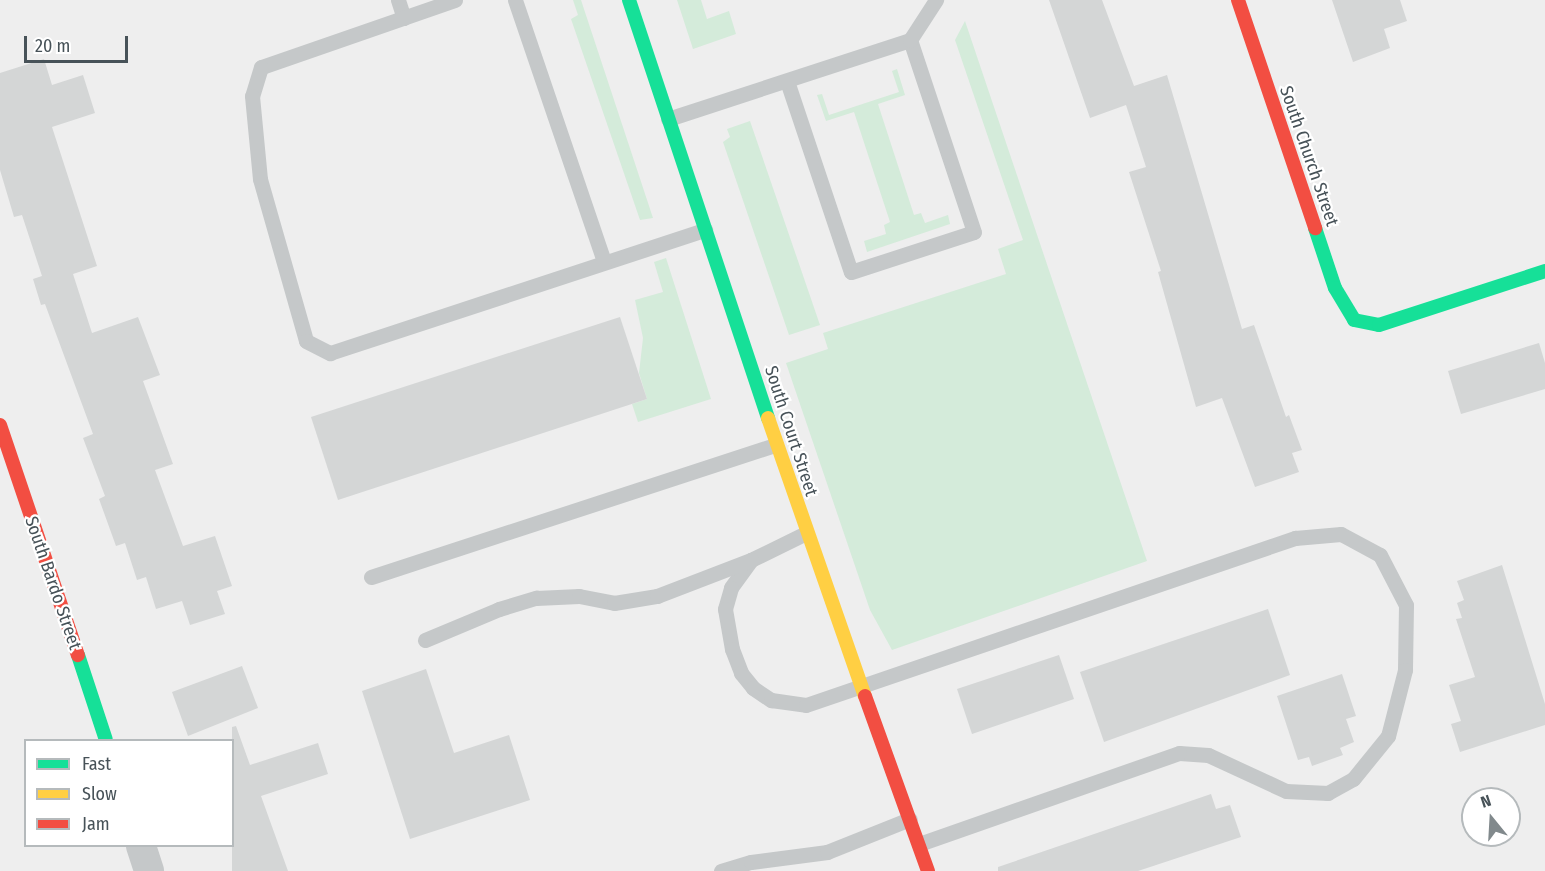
<!DOCTYPE html>
<style>
body{margin:0}
#map{position:relative;width:1545px;height:871px;overflow:hidden;background:#eee;font-family:"Fira Sans Condensed",sans-serif}
div>[style]{position:absolute}
.green>*{inset:0;background:#d4ebda}
.building>*{inset:0;background:#d4d6d6}
.lane>*{height:15px;margin:-7.5px;padding:0 7.5px;transform-origin:7.5px;border-radius:7.5px;background:#c5c8c9}
.street>*{height:30px;margin:-15px;padding:0 15px;transform-origin:15px;border-radius:15px;background:#c5c8c9}
.fast>*{height:14px;margin:-7px;padding:0 7px;transform-origin:7px;border-radius:7px;background:#16e098}
.slow>*{height:14px;margin:-7px;padding:0 7px;transform-origin:7px;border-radius:7px;background:#ffcf43}
.jam>*{height:14px;margin:-7px;padding:0 7px;transform-origin:7px;border-radius:7px;background:#f24e42}
span{translate:-50% -50%;white-space:nowrap;text-align:center;line-height:1.15;-webkit-text-stroke:4.5px #fff;paint-order:stroke}
.street-label{font-size:18px;color:#475258}
.legend{position:absolute;left:24px;top:739px;width:210px;height:108px;box-sizing:border-box;background:#fff;border:2px solid #b5babc;margin:0;padding:8px 10px;list-style:none;font-size:18px;color:#475258}
.legend li{display:flex;align-items:center;gap:12px;height:30px}
.legend b{width:30px;border:2px solid #b5babc}
.north{position:absolute;left:1461px;top:787px;width:60px;height:60px;box-sizing:border-box;background:#fff;border:2px solid #b5babc;border-radius:50%;rotate:342deg;font-size:16px;font-weight:700;line-height:24px;text-align:center;color:#475258}
.north::after{content:'';display:block;margin:auto;width:21px;height:27px;background:#81898c;clip-path:polygon(50% 0,100% 100%,50% 72%,0 100%)}
.scale{position:absolute;left:24px;top:36px;width:104px;height:27px;box-sizing:border-box;border:3px solid #475258;border-top:0;padding-left:8px;font-size:18px;line-height:21px;white-space:nowrap;color:#475258;-webkit-text-stroke:4px #fff;paint-order:stroke}
</style>
<div id="map">
<div class="green">
<div style="clip-path:polygon(573px 0,581px 0,653px 218px,640px 220px,571px 19px,578px 15px)"></div>
<div style="clip-path:polygon(677px 0,701px 0,707px 19px,729px 11px,736px 34px,693px 49px)"></div>
<div style="clip-path:polygon(965px 21px,1147px 561px,892px 650px,870px 610px,786px 363px,828px 349px,823px 333px,1006px 274px,998px 249px,1023px 240px,955px 40px)"></div>
<div style="clip-path:polygon(897px 69px,905px 95px,878px 104px,914px 215px,921px 213px,925px 223px,948px 215px,950px 224px,867px 252px,864px 241px,886px 234px,884px 225px,890px 222px,854px 112px,826px 121px,817px 95px,822px 94px,829px 115px,899px 92px,892px 71px)"></div>
<div style="clip-path:polygon(750px 121px,820px 325px,789px 335px,723px 142px,730px 137px,727px 129px)"></div>
<div style="clip-path:polygon(666px 258px,711px 399px,638px 422px,632px 404px,647px 399px,639px 373px,643px 338px,635px 300px,663px 292px,654px 262px)"></div>
</div>
<div class="building">
<div style="clip-path:polygon(1049px 0,1102px 0,1134px 86px,1167px 75px,1242px 329px,1254px 325px,1286px 417px,1289px 415px,1302px 450px,1292px 453px,1299px 472px,1255px 487px,1222px 398px,1196px 407px,1158px 272px,1161px 271px,1129px 172px,1146px 167px,1126px 105px,1090px 118px)"></div>
<div style="clip-path:polygon(1332px 0,1400px 0,1407px 21px,1384px 29px,1390px 48px,1353px 62px)"></div>
<div style="clip-path:polygon(44px 59px,52px 85px,83px 75px,95px 113px,52px 127px,97px 266px,73px 274px,92px 333px,138px 317px,160px 375px,143px 381px,173px 464px,155px 470px,183px 546px,215px 536px,232px 586px,217px 591px,225px 614px,190px 625px,182px 601px,156px 609px,146px 577px,137px 580px,125px 543px,116px 546px,99px 499px,105px 496px,83px 438px,93px 434px,45px 304px,41px 305px,33px 279px,42px 276px,22px 215px,14px 217px,0 170px,0 73px)"></div>
<div style="clip-path:polygon(620px 317px,647px 399px,338px 500px,311px 417px)"></div>
<div style="clip-path:polygon(1539px 343px,1545px 363px,1545px 389px,1461px 414px,1448px 371px)"></div>
<div style="clip-path:polygon(1502px 565px,1545px 704px,1545px 725px,1460px 752px,1451px 724px,1461px 721px,1449px 685px,1475px 677px,1456px 619px,1462px 618px,1457px 603px,1464px 600px,1457px 581px)"></div>
<div style="clip-path:polygon(1268px 609px,1290px 675px,1104px 742px,1080px 672px)"></div>
<div style="clip-path:polygon(1059px 655px,1074px 699px,972px 734px,957px 689px)"></div>
<div style="clip-path:polygon(242px 666px,258px 708px,188px 736px,172px 692px)"></div>
<div style="clip-path:polygon(426px 669px,454px 753px,509px 735px,530px 800px,410px 839px,362px 691px)"></div>
<div style="clip-path:polygon(1342px 674px,1356px 716px,1346px 719px,1354px 742px,1340px 748px,1343px 755px,1312px 766px,1309px 757px,1298px 760px,1277px 696px)"></div>
<div style="clip-path:polygon(236px 726px,250px 765px,318px 743px,328px 774px,261px 796px,288px 871px,232px 871px,232px 727px)"></div>
<div style="clip-path:polygon(1211px 794px,1216px 809px,1230px 805px,1241px 837px,1138px 871px,998px 871px,998px 867px)"></div>
</div>
<div class="lane">
<div style="left:398px;top:0;width:19px;rotate:72deg"></div>
<div style="left:455px;top:0;width:205px;rotate:160.9deg"></div>
<div style="left:261px;top:67px;width:30px;rotate:107deg"></div>
<div style="left:252px;top:96px;width:83px;rotate:84.5deg"></div>
<div style="left:260px;top:179px;width:168px;rotate:74.1deg"></div>
<div style="left:306px;top:341px;width:27px;rotate:27deg"></div>
<div style="left:330px;top:353px;width:395px;rotate:-18.2deg"></div>
<div style="left:515px;top:0;width:276px;rotate:71.2deg"></div>
<div style="left:787px;top:81px;width:201px;rotate:71.5deg"></div>
<div style="left:851px;top:272px;width:129px;rotate:-18deg"></div>
<div style="left:974px;top:232px;width:202px;rotate:-108.4deg"></div>
<div style="left:668px;top:119px;width:255px;rotate:-18.1deg"></div>
<div style="left:910px;top:40px;width:48px;rotate:-57deg"></div>
<div style="left:806px;top:533px;width:61px;rotate:153.9deg"></div>
<div style="left:751px;top:560px;width:34px;rotate:126deg"></div>
<div style="left:731px;top:588px;width:22px;rotate:106deg"></div>
<div style="left:725px;top:609px;width:41px;rotate:80.1deg"></div>
<div style="left:732px;top:649px;width:26px;rotate:69deg"></div>
<div style="left:741px;top:673px;width:19px;rotate:51deg"></div>
<div style="left:753px;top:688px;width:22px;rotate:34deg"></div>
<div style="left:771px;top:700px;width:35px;rotate:8deg"></div>
<div style="left:806px;top:705px;width:517px;rotate:-18.86deg"></div>
<div style="left:1295px;top:538px;width:46px;rotate:-5deg"></div>
<div style="left:1341px;top:534px;width:44px;rotate:28.3deg"></div>
<div style="left:1380px;top:555px;width:56px;rotate:62.5deg"></div>
<div style="left:1406px;top:605px;width:65px;rotate:90.9deg"></div>
<div style="left:1405px;top:670px;width:68px;rotate:104.4deg"></div>
<div style="left:1388px;top:736px;width:55px;rotate:129.1deg"></div>
<div style="left:1353px;top:779px;width:29px;rotate:151deg"></div>
<div style="left:1328px;top:793px;width:42px;rotate:-177.3deg"></div>
<div style="left:1286px;top:791px;width:86px;rotate:-155.2deg"></div>
<div style="left:1208px;top:755px;width:29px;rotate:-176deg"></div>
<div style="left:1179px;top:753px;width:275px;rotate:160.7deg"></div>
<div style="left:371px;top:577px;width:426px;rotate:-18.1deg"></div>
<div style="left:425px;top:640px;width:80px;rotate:-22.7deg"></div>
<div style="left:499px;top:609px;width:39px;rotate:-17deg"></div>
<div style="left:536px;top:598px;width:43px;rotate:-2.7deg"></div>
<div style="left:579px;top:596px;width:36px;rotate:11deg"></div>
<div style="left:614px;top:603px;width:44px;rotate:-9.2deg"></div>
<div style="left:657px;top:596px;width:101px;rotate:-21deg"></div>
<div style="left:721px;top:871px;width:31px;rotate:-17deg"></div>
<div style="left:751px;top:862px;width:77px;rotate:-7.5deg"></div>
<div style="left:827px;top:852px;width:89px;rotate:-21.7deg"></div>
</div>
<div class="street">
<div style="left:141px;top:846px;width:26px;rotate:72deg"></div>
</div>
<div class="fast">
<div style="left:629px;top:0;width:441px;rotate:71.6deg"></div>
<div style="left:1315px;top:228px;width:63px;rotate:71.6deg"></div>
<div style="left:1335px;top:288px;width:37px;rotate:59deg"></div>
<div style="left:1354px;top:320px;width:25px;rotate:11deg"></div>
<div style="left:1379px;top:325px;width:175px;rotate:-18deg"></div>
<div style="left:78px;top:655px;width:89px;rotate:71.8deg"></div>
</div>
<div class="slow">
<div style="left:768px;top:418px;width:294px;rotate:70.8deg"></div>
</div>
<div class="jam">
<div style="left:1238px;top:0;width:241px;rotate:71.3deg"></div>
<div style="left:0;top:425px;width:243px;rotate:71.3deg"></div>
<div style="left:865px;top:696px;width:186px;rotate:70.2deg"></div>
</div>
<div class="street-label">
<span style="left:1309px;top:156px;rotate:71deg">South Church Street</span>
<span style="left:791px;top:431px;rotate:72deg">South Court Street</span>
<span style="left:53px;top:583px;rotate:71deg">South Bardo Street</span>
</div>
<ul class="legend">
<li><b style="height:8px;background:#16e098"></b>Fast</li>
<li><b style="height:8px;background:#ffcf43"></b>Slow</li>
<li><b style="height:8px;background:#f24e42"></b>Jam</li>
</ul>
<div class="north">N</div>
<div class="scale">20 m</div>
</div>
